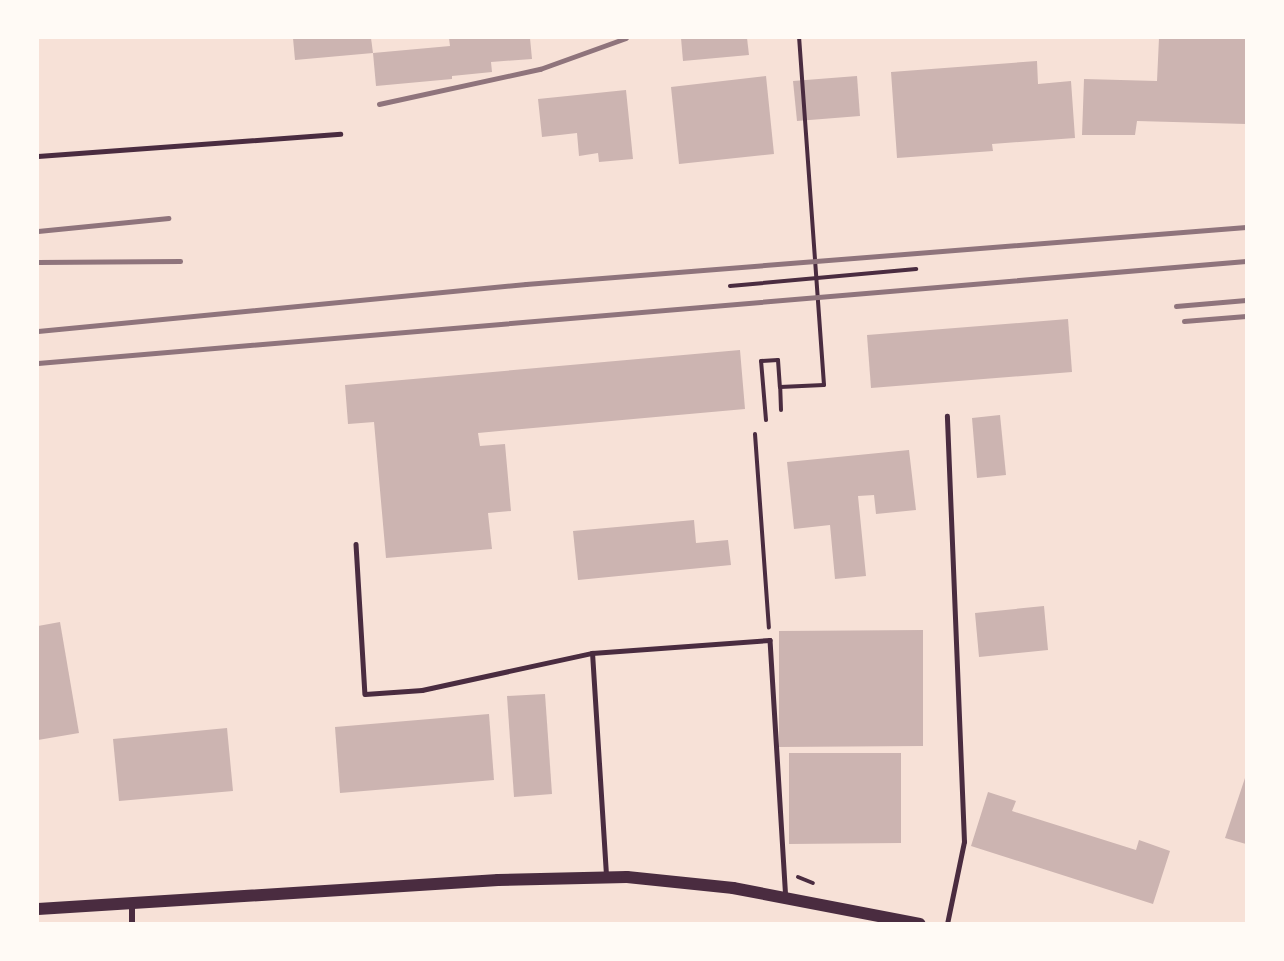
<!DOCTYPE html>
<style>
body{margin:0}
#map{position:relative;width:1284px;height:961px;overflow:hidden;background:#f7e1d7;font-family:"Exo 2",sans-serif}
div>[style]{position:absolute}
.building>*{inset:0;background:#ccb4b1}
.path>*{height:4px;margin:-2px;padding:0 2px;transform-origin:2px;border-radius:2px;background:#4a2c40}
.service>*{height:4.5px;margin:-2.25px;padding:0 2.25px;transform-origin:2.25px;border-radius:2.25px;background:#4a2c40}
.minor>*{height:6px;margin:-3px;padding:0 3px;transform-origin:3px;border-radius:3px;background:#4a2c40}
.secondary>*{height:12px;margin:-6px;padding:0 6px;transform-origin:6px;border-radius:6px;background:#4a2c40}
.rail>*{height:4.5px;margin:-2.25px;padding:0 2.25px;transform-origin:2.25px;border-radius:2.25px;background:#8f747c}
span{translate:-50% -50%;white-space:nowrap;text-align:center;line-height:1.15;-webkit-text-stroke:4.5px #fffaf5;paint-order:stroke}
.frame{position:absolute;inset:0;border:39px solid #fffaf5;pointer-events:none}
</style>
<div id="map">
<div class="building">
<div style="clip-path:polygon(293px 38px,371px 38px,373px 53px,295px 60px)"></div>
<div style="clip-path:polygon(449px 38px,530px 38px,532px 59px,491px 62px,492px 72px,452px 76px,452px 79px,376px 86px,373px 53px,450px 46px)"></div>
<div style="clip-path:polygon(681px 38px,747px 38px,749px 55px,683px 61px)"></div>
<div style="clip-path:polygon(1159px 38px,1246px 38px,1246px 124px,1137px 121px,1135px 135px,1082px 135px,1084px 79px,1157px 81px)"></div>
<div style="clip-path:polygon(1037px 61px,1038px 84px,1071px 81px,1075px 138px,992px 144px,993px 151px,897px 158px,891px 72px)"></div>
<div style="clip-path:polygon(766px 76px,774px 154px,679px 164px,671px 87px)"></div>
<div style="clip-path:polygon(857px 76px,860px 116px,797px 121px,793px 81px)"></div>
<div style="clip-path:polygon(626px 90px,633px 159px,599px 162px,598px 153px,579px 156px,577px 133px,542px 137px,538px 99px)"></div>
<div style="clip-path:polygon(1068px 319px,1072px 372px,871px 388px,867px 335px)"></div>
<div style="clip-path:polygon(740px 350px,745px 409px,478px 433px,480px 446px,505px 444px,511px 511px,488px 513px,492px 549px,386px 558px,374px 422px,348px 424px,345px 385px)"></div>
<div style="clip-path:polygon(1000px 415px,1006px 475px,977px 478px,972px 418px)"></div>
<div style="clip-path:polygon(909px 450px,916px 510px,876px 514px,874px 495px,858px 496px,866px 576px,835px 579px,830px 525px,794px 529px,787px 462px)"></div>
<div style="clip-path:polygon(694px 520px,696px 543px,728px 540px,731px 565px,578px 580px,573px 531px)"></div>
<div style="clip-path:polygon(1044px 606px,1048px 650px,979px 657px,975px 613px)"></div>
<div style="clip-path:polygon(60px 622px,79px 733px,38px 740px,38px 626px)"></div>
<div style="clip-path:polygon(923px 630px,923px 746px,779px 747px,779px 631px)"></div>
<div style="clip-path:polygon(545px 694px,552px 794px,514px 797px,507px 696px)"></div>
<div style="clip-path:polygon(489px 714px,494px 780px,340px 793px,335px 727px)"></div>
<div style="clip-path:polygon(227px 728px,233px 791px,119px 801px,113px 739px)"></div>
<div style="clip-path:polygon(789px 753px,901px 753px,901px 843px,789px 844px)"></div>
<div style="clip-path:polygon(1246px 775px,1246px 844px,1225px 838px)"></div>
<div style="clip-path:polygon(988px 792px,1016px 801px,1012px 811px,1136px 850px,1139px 840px,1170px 851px,1153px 904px,971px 846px)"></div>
</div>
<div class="path">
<div style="left:730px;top:286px;width:187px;rotate:-5.2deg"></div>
<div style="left:781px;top:410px;width:23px;rotate:-92deg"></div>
<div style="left:780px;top:387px;width:44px;rotate:-2.6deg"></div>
<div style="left:824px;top:385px;width:348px;rotate:-94.1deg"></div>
<div style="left:766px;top:420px;width:59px;rotate:-94.8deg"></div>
<div style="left:761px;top:361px;width:17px;rotate:-3deg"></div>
<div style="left:778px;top:360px;width:27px;rotate:86deg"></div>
<div style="left:755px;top:434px;width:194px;rotate:85.9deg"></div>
<div style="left:798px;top:877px;width:16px;rotate:22deg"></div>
</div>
<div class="service">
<div style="left:38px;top:156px;width:303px;rotate:-4.2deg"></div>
<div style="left:356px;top:544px;width:150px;rotate:86.6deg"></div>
<div style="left:365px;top:694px;width:57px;rotate:-4deg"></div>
<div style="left:422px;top:690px;width:174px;rotate:-12.3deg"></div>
<div style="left:606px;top:875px;width:222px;rotate:-93.6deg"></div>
<div style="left:592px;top:653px;width:178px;rotate:-4.2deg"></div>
<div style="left:770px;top:640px;width:258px;rotate:86.5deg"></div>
<div style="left:947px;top:924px;width:84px;rotate:-78.3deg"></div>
<div style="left:964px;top:842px;width:426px;rotate:-92.3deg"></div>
</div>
<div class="minor">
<div style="left:132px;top:903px;width:21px;rotate:90deg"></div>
</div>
<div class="secondary">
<div style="left:38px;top:909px;width:461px;rotate:-3.6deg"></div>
<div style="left:498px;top:880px;width:129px;rotate:-1.3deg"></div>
<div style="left:627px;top:877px;width:107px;rotate:5.9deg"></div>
<div style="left:733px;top:888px;width:190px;rotate:10.9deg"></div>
</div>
<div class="rail">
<div style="left:379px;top:104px;width:165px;rotate:-12.3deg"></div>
<div style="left:540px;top:69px;width:91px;rotate:-19.8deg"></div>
<div style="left:38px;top:231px;width:131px;rotate:-5.7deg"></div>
<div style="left:38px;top:262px;width:142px;rotate:-0.4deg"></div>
<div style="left:1176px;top:306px;width:70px;rotate:-4.9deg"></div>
<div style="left:1184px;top:321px;width:62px;rotate:-4.6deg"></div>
<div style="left:38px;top:331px;width:490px;rotate:-5.5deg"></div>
<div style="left:526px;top:284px;width:722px;rotate:-4.53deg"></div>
<div style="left:38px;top:363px;width:1212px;rotate:-4.83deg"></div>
</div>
<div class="frame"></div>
</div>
